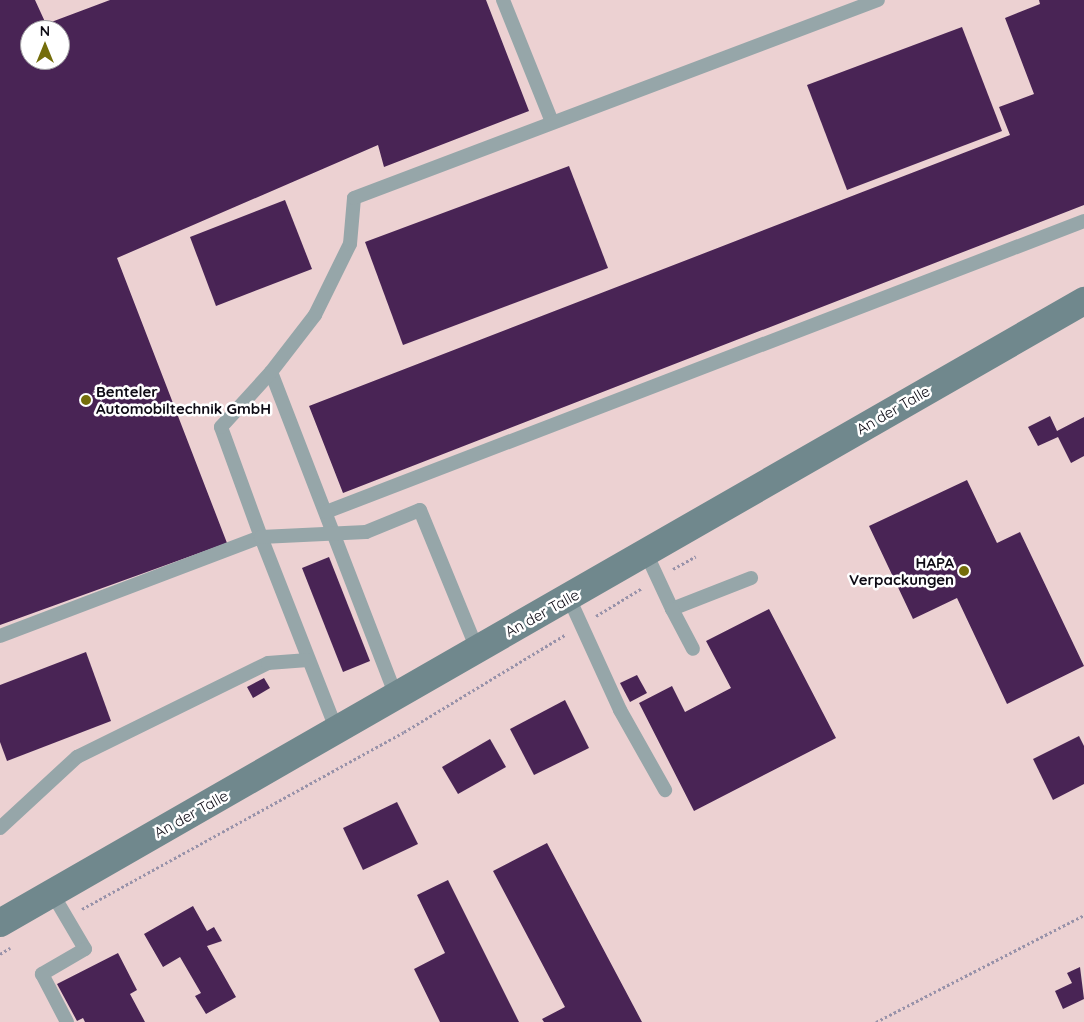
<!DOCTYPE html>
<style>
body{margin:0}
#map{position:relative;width:1084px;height:1022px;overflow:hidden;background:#e5ddfc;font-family:Quicksand,sans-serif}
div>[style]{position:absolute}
.commercial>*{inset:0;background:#ecd1d2}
.building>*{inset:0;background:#492455}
.path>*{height:3px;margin-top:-1.5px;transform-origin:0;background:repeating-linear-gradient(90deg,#9892a9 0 2.5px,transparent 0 5px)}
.lane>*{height:14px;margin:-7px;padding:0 7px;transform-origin:7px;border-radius:7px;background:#96a6a9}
.secondary>*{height:28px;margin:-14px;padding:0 14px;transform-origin:14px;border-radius:14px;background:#70888d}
.dots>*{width:14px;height:14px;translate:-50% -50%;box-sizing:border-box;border:2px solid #fff;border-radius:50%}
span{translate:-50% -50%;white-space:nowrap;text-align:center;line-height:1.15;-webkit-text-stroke:5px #fff;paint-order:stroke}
.poi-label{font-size:15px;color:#0e0b15;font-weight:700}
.left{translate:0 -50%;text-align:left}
.right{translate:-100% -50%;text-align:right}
.street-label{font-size:15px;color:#0e0b15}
.north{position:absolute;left:20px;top:20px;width:50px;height:50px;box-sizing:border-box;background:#fff;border:1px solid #9f9da1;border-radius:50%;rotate:0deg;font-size:14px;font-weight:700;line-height:20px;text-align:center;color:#0e0b15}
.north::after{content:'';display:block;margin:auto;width:18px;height:22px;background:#746d0b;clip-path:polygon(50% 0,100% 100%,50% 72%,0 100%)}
</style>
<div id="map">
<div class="commercial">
<div style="clip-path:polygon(evenodd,0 0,1084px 0,1084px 1022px,0 1022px,0 0,30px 30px,60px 30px,60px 60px,30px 60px,30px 30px)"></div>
</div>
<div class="building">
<div style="clip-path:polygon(evenodd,0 0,35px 0,46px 24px,110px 0,486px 0,529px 111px,384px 167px,378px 145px,117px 258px,227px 543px,0 625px,0 0,30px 30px,60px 30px,60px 60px,30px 60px,30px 30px)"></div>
<div style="clip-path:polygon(1039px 0,1084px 0,1084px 205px,343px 493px,309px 406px,1010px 135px,999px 107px,1034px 94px,1005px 18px,1040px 4px)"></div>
<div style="clip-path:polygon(962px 27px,1002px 131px,847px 190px,807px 85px)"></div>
<div style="clip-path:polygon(569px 166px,608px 268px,403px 345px,365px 242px)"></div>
<div style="clip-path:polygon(285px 200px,312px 269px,216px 306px,190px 237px)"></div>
<div style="clip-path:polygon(1050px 416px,1057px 431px,1084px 417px,1084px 456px,1071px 463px,1058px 437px,1038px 446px,1028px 427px)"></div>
<div style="clip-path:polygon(967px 480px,997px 543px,1020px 532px,1084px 666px,1007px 704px,957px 598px,913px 619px,869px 526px)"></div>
<div style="clip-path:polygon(329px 557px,370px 661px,343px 672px,302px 568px)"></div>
<div style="clip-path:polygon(769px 609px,836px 738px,694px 811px,639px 703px,672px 686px,685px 712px,731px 688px,706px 641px)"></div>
<div style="clip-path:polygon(86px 652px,111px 721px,7px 761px,0 742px,0 685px)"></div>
<div style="clip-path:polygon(637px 675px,647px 693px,630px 702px,620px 683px)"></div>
<div style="clip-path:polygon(264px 678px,270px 688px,253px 698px,247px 687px)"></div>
<div style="clip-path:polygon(565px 700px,589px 748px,534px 775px,510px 729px)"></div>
<div style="clip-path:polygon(1079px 736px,1084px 746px,1084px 784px,1053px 800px,1033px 759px)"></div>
<div style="clip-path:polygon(490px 739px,506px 767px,458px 794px,442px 767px)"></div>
<div style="clip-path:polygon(397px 802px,418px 844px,363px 870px,343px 828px)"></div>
<div style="clip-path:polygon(547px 843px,642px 1022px,544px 1022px,542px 1019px,565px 1007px,493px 871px)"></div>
<div style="clip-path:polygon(448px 880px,519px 1022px,440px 1022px,414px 969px,445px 953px,417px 895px)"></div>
<div style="clip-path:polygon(193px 906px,207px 931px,214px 927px,222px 941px,207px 946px,236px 997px,206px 1014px,195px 996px,201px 993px,180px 957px,163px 967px,144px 934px)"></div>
<div style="clip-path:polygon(118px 953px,137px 990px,130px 994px,145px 1022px,85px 1022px,83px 1018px,77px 1021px,57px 984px)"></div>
<div style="clip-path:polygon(1080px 967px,1084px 999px,1063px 1009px,1055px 991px,1072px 983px,1067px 973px)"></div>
</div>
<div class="path">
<div style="left:673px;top:569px;width:26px;rotate:-29deg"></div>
<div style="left:596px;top:616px;width:54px;rotate:-31.3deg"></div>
<div style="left:82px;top:909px;width:367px;rotate:-28.8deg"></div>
<div style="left:404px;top:732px;width:188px;rotate:-31.1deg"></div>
<div style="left:0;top:954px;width:12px;rotate:-31deg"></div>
<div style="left:876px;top:1022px;width:234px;rotate:-27.2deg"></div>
</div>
<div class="lane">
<div style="left:503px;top:0;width:131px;rotate:68.1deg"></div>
<div style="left:271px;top:372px;width:345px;rotate:68.9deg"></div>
<div style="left:326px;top:512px;width:812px;rotate:-21deg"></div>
<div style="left:646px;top:553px;width:62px;rotate:65.1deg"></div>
<div style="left:672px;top:609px;width:85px;rotate:-21.4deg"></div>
<div style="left:569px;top:598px;width:123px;rotate:65.5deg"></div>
<div style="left:620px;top:710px;width:92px;rotate:60.6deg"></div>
<div style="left:672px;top:609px;width:45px;rotate:62.3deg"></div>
<div style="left:0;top:636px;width:279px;rotate:-20.8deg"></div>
<div style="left:261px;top:537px;width:117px;rotate:-110deg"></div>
<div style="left:221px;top:427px;width:74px;rotate:-47.7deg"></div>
<div style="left:271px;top:372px;width:72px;rotate:-52.3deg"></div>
<div style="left:315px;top:315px;width:79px;rotate:-63.8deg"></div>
<div style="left:350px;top:244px;width:46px;rotate:-85deg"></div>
<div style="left:354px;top:198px;width:560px;rotate:-20.7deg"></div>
<div style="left:337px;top:731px;width:208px;rotate:-111.4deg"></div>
<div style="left:261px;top:537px;width:105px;rotate:-2.7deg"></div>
<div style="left:366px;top:532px;width:58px;rotate:-22.2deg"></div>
<div style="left:420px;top:510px;width:150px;rotate:67.7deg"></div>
<div style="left:0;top:828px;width:105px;rotate:-42.7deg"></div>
<div style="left:77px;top:757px;width:213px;rotate:-26.2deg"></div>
<div style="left:268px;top:663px;width:40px;rotate:-4.3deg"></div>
<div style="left:52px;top:893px;width:65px;rotate:59.5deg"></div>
<div style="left:85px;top:949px;width:50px;rotate:149.8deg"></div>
<div style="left:42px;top:974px;width:54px;rotate:62.5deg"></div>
</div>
<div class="secondary">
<div style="left:0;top:923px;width:1250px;rotate:-29.85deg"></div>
</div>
<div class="dots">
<div style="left:86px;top:400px;background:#746d0b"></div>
<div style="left:964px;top:571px;background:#746d0b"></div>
</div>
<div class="poi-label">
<span class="left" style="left:96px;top:400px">Benteler<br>Automobiltechnik GmbH</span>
<span class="right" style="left:954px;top:571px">HAPA<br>Verpackungen</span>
</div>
<div class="street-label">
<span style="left:893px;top:410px;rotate:-30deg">An der Talle</span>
<span style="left:542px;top:613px;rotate:-29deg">An der Talle</span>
<span style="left:191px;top:814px;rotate:-29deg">An der Talle</span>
</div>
<div class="north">N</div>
</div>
